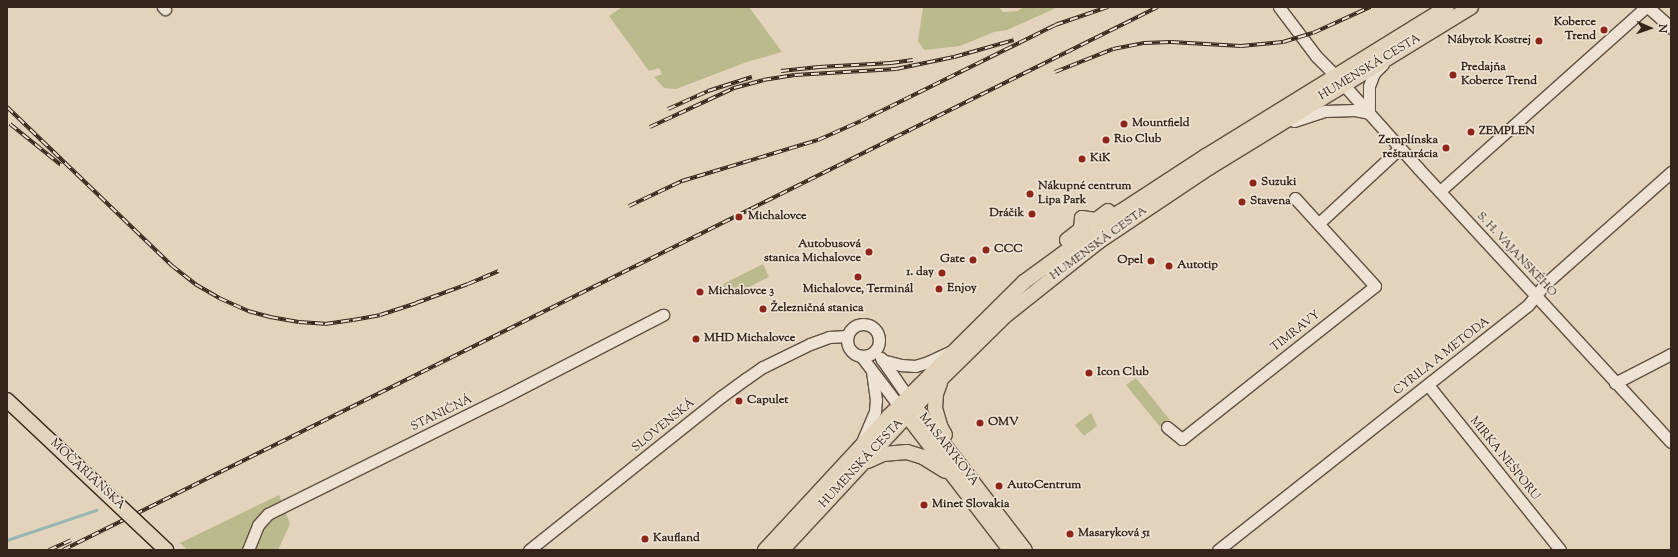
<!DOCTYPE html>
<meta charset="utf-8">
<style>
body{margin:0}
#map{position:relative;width:1678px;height:557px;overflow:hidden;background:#e4d3bc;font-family:"Sorts Mill Goudy",serif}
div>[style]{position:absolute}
.green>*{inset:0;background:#bbba8c}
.stream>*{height:2.5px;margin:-1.25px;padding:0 1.25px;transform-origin:1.25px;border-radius:1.25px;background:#96b7b6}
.roads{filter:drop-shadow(1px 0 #615042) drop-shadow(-1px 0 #615042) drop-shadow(0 1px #615042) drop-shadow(0 -1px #615042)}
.minor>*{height:11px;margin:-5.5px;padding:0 5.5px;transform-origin:5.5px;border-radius:5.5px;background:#ede2d3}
.minor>.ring{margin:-5.5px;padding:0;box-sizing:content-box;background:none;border:11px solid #ede2d3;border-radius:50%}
.major>*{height:14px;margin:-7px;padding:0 7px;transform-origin:7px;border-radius:7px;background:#e4d3bc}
.rail>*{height:4px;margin-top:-2px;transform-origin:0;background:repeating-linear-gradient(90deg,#ede2d3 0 8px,#352419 0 16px);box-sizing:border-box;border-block:1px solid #352419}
.bridges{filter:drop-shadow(1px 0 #352419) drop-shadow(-1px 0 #352419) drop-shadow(0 1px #352419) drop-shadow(0 -1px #352419)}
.major-bridge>*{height:14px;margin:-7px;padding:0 7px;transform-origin:7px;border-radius:7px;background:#e4d3bc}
.dots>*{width:11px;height:11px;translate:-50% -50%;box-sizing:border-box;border:2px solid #ede2d3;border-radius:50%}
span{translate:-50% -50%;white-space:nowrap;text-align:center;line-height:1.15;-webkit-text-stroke:3.5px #ede2d3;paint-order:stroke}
.poi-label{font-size:12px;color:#352419;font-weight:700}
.right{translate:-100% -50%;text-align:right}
.left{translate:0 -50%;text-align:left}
.street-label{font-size:12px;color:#352419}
.frame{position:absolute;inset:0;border:8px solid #352419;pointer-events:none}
.north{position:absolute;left:1630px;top:8px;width:40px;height:40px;-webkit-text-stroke:3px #ede2d3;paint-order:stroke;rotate:92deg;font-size:11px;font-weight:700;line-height:16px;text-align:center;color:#352419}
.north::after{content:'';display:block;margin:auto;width:14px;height:18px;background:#352419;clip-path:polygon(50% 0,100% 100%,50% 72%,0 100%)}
</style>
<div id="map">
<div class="green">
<div style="clip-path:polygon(622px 7px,749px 7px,782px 52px,747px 62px,676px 89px,664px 88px,654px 77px,662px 74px,659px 68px,649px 71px,609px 16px)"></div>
<div style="clip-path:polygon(923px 7px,999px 7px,1003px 12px,1017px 11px,1025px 7px,1058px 7px,1007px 30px,994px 32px,960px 46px,924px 50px,918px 41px)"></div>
<div style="clip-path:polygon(763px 264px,769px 277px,729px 297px,723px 284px)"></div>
<div style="clip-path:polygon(1136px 378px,1170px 420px,1160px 427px,1126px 385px)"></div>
<div style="clip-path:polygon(1091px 413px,1097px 426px,1084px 436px,1075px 425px)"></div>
<div style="clip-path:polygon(279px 495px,290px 524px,278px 550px,187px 550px,180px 543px)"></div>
</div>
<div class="stream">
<div style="left:7px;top:540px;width:94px;rotate:-18.6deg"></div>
</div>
<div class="roads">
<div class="minor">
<div style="left:163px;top:7px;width:3px;rotate:45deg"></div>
<div style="left:1279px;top:7px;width:61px;rotate:52.9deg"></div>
<div style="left:1316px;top:56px;width:28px;rotate:45deg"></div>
<div style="left:1648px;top:7px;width:31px;rotate:42deg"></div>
<div style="left:1343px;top:84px;width:113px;rotate:48.2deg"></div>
<div style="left:1418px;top:168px;width:373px;rotate:47.3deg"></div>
<div style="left:1369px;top:113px;width:27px;rotate:-90deg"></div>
<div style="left:1369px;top:86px;width:14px;rotate:-69deg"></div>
<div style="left:1374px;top:73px;width:13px;rotate:-45deg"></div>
<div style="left:1294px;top:121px;width:33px;rotate:-18deg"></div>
<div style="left:1325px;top:111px;width:30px;rotate:-2deg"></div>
<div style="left:1355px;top:110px;width:14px;rotate:12deg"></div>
<div style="left:1440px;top:191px;width:276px;rotate:-41.8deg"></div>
<div style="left:1319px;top:223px;width:110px;rotate:-42.8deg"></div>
<div class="ring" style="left:847px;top:324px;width:21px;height:21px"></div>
<div style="left:861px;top:356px;width:63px;rotate:52.8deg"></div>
<div style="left:881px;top:358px;width:47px;rotate:55.3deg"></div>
<div style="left:882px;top:360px;width:20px;rotate:15deg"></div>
<div style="left:901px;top:365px;width:14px;rotate:4deg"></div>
<div style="left:915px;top:366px;width:14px;rotate:-17deg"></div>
<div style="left:928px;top:362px;width:26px;rotate:-25deg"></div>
<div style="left:1615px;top:383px;width:63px;rotate:-27.4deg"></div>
<div style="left:1428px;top:385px;width:211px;rotate:51.3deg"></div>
<div style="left:1167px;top:427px;width:19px;rotate:39deg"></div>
<div style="left:1182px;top:439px;width:246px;rotate:-38.4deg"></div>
<div style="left:1375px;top:286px;width:119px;rotate:-132.3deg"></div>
<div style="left:862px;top:442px;width:34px;rotate:-67deg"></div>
<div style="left:875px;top:411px;width:11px;rotate:-85deg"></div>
<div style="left:876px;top:400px;width:27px;rotate:-98deg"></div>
<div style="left:248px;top:550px;width:27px;rotate:-68deg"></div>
<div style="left:258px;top:525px;width:15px;rotate:-48deg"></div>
<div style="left:268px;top:514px;width:257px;rotate:-26.4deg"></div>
<div style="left:498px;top:400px;width:186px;rotate:-27.3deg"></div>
<div style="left:529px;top:550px;width:247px;rotate:-38.6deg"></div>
<div style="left:722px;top:396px;width:31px;rotate:-36deg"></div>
<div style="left:747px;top:378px;width:19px;rotate:-35deg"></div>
<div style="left:763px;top:367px;width:52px;rotate:-26.1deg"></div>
<div style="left:810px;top:344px;width:20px;rotate:-20deg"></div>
<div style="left:829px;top:337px;width:18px;rotate:-3deg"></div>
<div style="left:1218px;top:550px;width:395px;rotate:-38.3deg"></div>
<div style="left:1528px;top:305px;width:27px;rotate:-51deg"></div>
<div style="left:1545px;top:284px;width:169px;rotate:-41.6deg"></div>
</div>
<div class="major">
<div style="left:1067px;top:240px;width:18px;rotate:-38deg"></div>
<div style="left:1081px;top:229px;width:11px;rotate:-85deg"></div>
<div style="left:1082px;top:218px;width:14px;rotate:8deg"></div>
<div style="left:1096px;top:220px;width:15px;rotate:-37deg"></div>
<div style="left:940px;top:383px;width:12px;rotate:110deg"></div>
<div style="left:936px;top:394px;width:14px;rotate:94deg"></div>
<div style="left:935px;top:408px;width:19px;rotate:74deg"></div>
<div style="left:940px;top:426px;width:10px;rotate:61deg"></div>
<div style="left:909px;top:399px;width:190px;rotate:52.5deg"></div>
<div style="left:902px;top:409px;width:178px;rotate:52.5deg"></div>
<div style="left:868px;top:461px;width:17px;rotate:-25deg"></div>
<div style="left:883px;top:454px;width:24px;rotate:-5deg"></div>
<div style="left:907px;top:452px;width:17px;rotate:17deg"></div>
<div style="left:923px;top:457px;width:26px;rotate:32deg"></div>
<div style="left:765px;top:550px;width:183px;rotate:-47.2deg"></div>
<div style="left:889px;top:416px;width:190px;rotate:-44.8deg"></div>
<div style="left:1024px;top:282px;width:119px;rotate:-36.1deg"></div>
<div style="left:1120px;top:212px;width:103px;rotate:-33.1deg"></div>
<div style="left:1206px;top:156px;width:283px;rotate:-31.7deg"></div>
<div style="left:782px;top:550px;width:236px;rotate:-47.1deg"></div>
<div style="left:943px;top:377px;width:87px;rotate:-44.5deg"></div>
<div style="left:1005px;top:316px;width:119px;rotate:-38.5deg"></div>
<div style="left:1098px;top:242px;width:135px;rotate:-33.8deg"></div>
<div style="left:1210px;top:167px;width:306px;rotate:-31.5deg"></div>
</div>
</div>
<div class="rail">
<div style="left:781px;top:71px;width:38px;rotate:-6deg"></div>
<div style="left:819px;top:67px;width:72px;rotate:-3.2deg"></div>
<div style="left:891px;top:63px;width:22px;rotate:-8deg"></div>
<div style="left:1055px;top:72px;width:62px;rotate:-21.6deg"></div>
<div style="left:1113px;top:49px;width:32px;rotate:-11deg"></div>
<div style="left:1144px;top:43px;width:27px;rotate:-2deg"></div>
<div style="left:1171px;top:42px;width:70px;rotate:3.3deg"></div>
<div style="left:1241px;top:46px;width:42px;rotate:-5.4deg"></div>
<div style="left:1283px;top:42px;width:31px;rotate:-17deg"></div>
<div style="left:1313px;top:33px;width:63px;rotate:-24.5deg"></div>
<div style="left:7px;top:107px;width:228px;rotate:43.9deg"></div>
<div style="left:171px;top:265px;width:31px;rotate:38deg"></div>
<div style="left:195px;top:284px;width:28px;rotate:30deg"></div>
<div style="left:219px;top:298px;width:32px;rotate:24deg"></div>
<div style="left:248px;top:311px;width:23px;rotate:15deg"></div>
<div style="left:270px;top:317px;width:29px;rotate:10deg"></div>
<div style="left:299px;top:322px;width:26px;rotate:4deg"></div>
<div style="left:325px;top:324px;width:28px;rotate:-8deg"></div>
<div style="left:353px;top:320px;width:27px;rotate:-10deg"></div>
<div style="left:380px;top:315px;width:38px;rotate:-18deg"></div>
<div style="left:416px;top:303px;width:55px;rotate:-20.1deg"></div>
<div style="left:468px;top:284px;width:33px;rotate:-23deg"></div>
<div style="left:668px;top:109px;width:44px;rotate:-24.2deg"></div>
<div style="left:708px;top:91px;width:46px;rotate:-17.7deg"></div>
<div style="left:10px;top:124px;width:65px;rotate:38.8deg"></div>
<div style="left:650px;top:127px;width:93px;rotate:-24.9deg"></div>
<div style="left:734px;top:88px;width:30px;rotate:-15deg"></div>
<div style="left:763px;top:80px;width:32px;rotate:-9deg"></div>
<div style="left:795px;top:75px;width:101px;rotate:-3.4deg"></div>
<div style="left:896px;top:69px;width:59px;rotate:-11.7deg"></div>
<div style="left:954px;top:57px;width:62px;rotate:-15.8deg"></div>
<div style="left:629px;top:206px;width:59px;rotate:-25.3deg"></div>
<div style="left:682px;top:181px;width:142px;rotate:-16.8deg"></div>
<div style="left:818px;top:140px;width:47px;rotate:-23.8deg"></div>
<div style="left:861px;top:121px;width:216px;rotate:-26.3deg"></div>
<div style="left:1055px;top:25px;width:56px;rotate:-18.8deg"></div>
<div style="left:49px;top:550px;width:24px;rotate:-24deg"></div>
<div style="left:63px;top:550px;width:1222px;rotate:-26.38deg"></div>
</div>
<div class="bridges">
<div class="major-bridge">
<div style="left:7px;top:400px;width:219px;rotate:43.3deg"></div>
</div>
</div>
<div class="dots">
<div style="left:1604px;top:30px;background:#8f2418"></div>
<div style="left:1539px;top:41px;background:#8f2418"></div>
<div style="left:1453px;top:75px;background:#8f2418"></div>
<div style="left:1124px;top:124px;background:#8f2418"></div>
<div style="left:1471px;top:132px;background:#8f2418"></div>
<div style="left:1106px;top:140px;background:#8f2418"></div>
<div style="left:1446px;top:148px;background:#8f2418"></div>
<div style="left:1082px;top:159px;background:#8f2418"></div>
<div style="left:1253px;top:183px;background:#8f2418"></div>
<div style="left:1030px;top:194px;background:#8f2418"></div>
<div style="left:1242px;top:202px;background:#8f2418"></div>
<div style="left:1032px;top:214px;background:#8f2418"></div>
<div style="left:739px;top:217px;background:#8f2418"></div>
<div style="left:986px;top:250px;background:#8f2418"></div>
<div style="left:869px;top:252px;background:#8f2418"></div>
<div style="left:973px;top:260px;background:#8f2418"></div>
<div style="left:1151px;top:261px;background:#8f2418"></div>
<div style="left:1169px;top:266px;background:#8f2418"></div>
<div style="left:942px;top:273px;background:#8f2418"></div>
<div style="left:858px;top:277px;background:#8f2418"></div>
<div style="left:939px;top:289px;background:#8f2418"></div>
<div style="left:700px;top:292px;background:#8f2418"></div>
<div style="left:763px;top:309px;background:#8f2418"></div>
<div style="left:696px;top:339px;background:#8f2418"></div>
<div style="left:1089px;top:373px;background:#8f2418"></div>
<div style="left:739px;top:401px;background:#8f2418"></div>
<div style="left:980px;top:423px;background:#8f2418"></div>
<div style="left:999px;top:486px;background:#8f2418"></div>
<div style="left:924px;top:505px;background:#8f2418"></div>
<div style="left:1070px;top:534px;background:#8f2418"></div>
<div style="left:645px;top:539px;background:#8f2418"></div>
</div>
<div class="poi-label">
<span class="right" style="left:1596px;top:30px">Koberce<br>Trend</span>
<span class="right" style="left:1531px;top:41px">Nábytok Kostrej</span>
<span class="left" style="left:1461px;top:75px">Predajňa<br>Koberce Trend</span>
<span class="left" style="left:1132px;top:124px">Mountfield</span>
<span class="left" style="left:1479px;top:132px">ZEMPLEN</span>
<span class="left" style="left:1114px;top:140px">Rio Club</span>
<span class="right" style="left:1438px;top:148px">Zemplínska<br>reštaurácia</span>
<span class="left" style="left:1090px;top:159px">KiK</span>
<span class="left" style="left:1261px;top:183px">Suzuki</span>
<span class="left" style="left:1038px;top:194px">Nákupné centrum<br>Lipa Park</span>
<span class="left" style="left:1250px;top:202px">Stavena</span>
<span class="right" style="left:1024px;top:214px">Dráčik</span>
<span class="left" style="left:748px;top:217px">Michalovce</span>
<span class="right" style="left:861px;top:252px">Autobusová<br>stanica Michalovce</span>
<span class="left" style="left:994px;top:250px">CCC</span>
<span class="right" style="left:965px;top:260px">Gate</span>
<span class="right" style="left:1143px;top:261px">Opel</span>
<span class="left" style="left:1177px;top:266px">Autotip</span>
<span class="right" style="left:934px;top:273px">1. day</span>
<span class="left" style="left:947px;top:289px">Enjoy</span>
<span style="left:858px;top:290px">Michalovce, Terminál</span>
<span class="left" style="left:708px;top:292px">Michalovce 3</span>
<span class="left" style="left:771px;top:309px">Železničná stanica</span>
<span class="left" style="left:704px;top:339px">MHD Michalovce</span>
<span class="left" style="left:1097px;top:373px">Icon Club</span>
<span class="left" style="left:747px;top:401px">Capulet</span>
<span class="left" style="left:988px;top:423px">OMV</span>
<span class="left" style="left:1007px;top:486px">AutoCentrum</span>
<span class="left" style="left:932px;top:505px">Minet Slovakia</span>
<span class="left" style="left:1078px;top:534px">Masaryková 51</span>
<span class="left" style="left:653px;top:539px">Kaufland</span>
</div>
<div class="street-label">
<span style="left:1370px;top:68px;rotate:-31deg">HUMENSKÁ CESTA</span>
<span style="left:1099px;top:244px;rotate:-36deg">HUMENSKÁ CESTA</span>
<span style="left:1516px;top:255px;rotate:47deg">S. H. VAJANSKÉHO</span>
<span style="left:1296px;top:332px;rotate:-38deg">TIMRAVY</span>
<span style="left:1442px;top:357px;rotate:-38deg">CYRILA A METODA</span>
<span style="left:442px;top:414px;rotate:-26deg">STANIČNÁ</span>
<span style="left:664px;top:426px;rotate:-39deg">SLOVENSKÁ</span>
<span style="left:948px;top:450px;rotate:52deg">MASARYKOVA</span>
<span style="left:1504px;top:459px;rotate:51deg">MIRKA NEŠPORU</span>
<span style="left:862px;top:464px;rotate:-47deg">HUMENSKÁ CESTA</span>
<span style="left:87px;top:475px;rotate:43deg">MOČARIANSKA</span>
</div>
<div class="frame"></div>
<div class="north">N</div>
</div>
